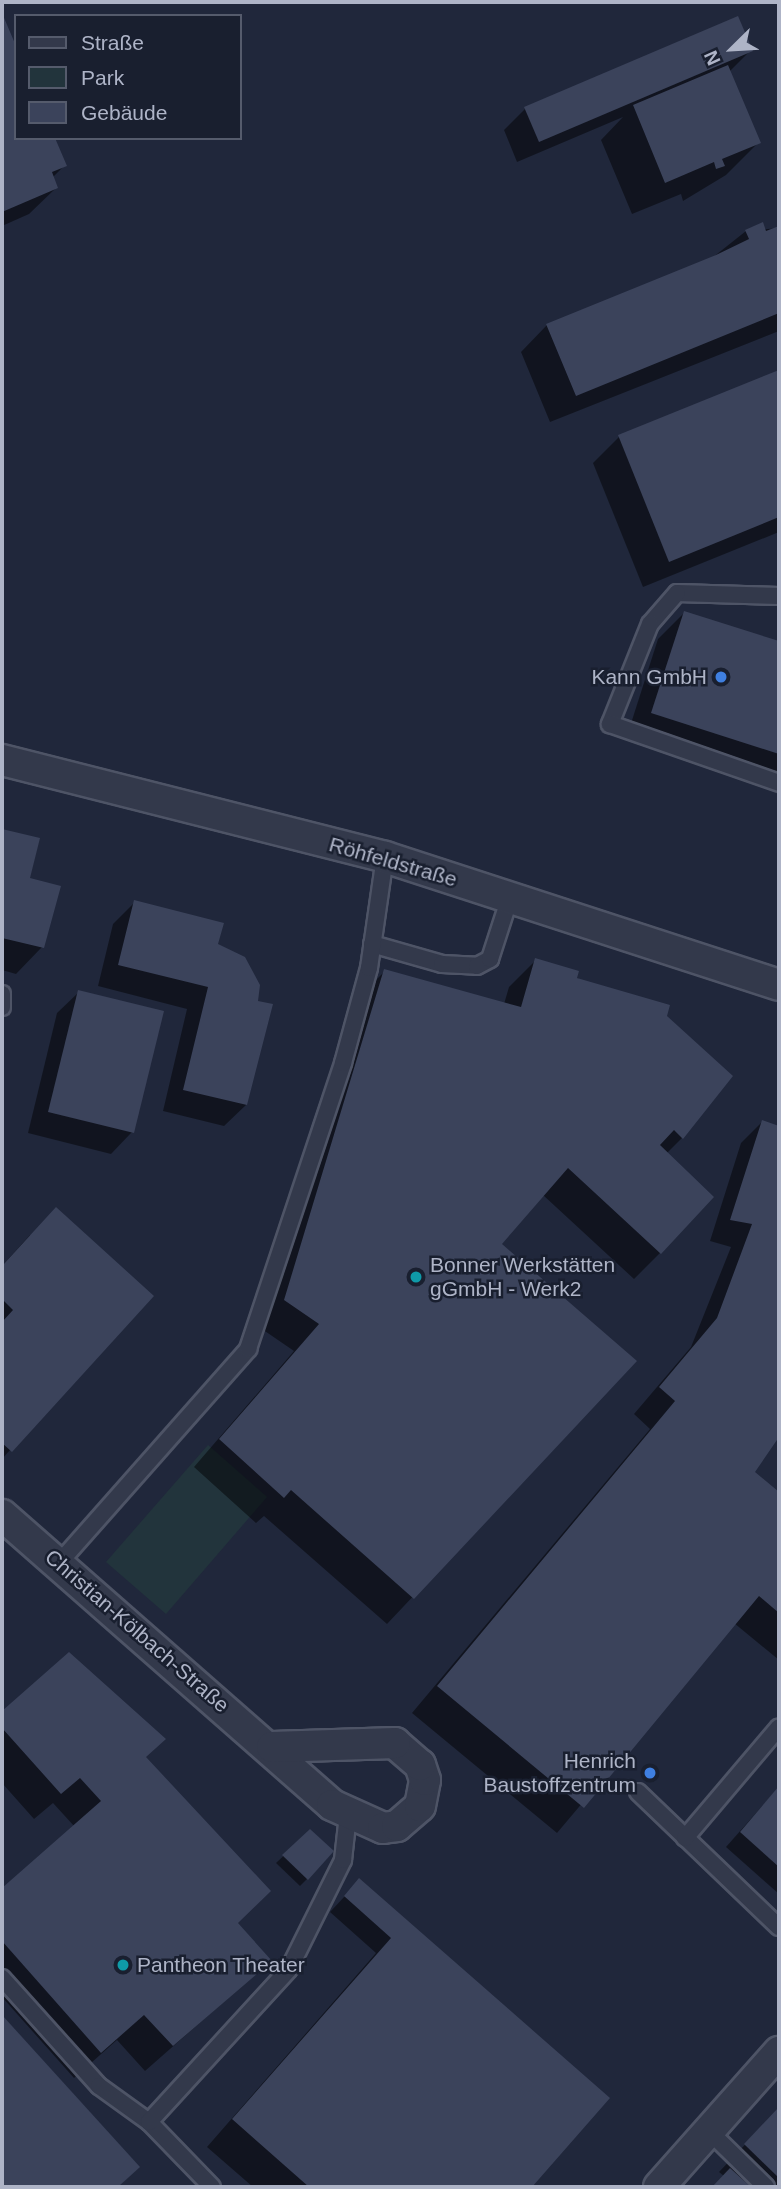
<!DOCTYPE html>
<meta charset="utf-8">
<style>
body{margin:0}
#map{position:relative;width:781px;height:2189px;overflow:hidden;background:#20273b;font-family:Arial,sans-serif}
div>[style]{position:absolute}
.green>*{inset:0;background:#22343c}
.shadow>*{inset:0;background:#0007}
.building>*{inset:0;background:#3b435b}
.roads{filter:drop-shadow(2px 0 #4e5466) drop-shadow(-2px 0 #4e5466) drop-shadow(0 2px #4e5466) drop-shadow(0 -2px #4e5466)}
.lane>*{height:16px;margin:-8px;padding:0 8px;transform-origin:8px;border-radius:8px;background:#33394b}
.street>*{height:30px;margin:-15px;padding:0 15px;transform-origin:15px;border-radius:15px;background:#33394b}
.dots>*{width:19px;height:19px;translate:-50% -50%;box-sizing:border-box;border:4px solid #191f2f;border-radius:50%}
span{translate:-50% -50%;white-space:nowrap;text-align:center;line-height:1.15;-webkit-text-stroke:5px #191f2f;paint-order:stroke}
.poi-label{font-size:21px;color:#aeb4c7}
.right{translate:-100% -50%;text-align:right}
.left{translate:0 -50%;text-align:left}
.street-label{font-size:21px;color:#aeb4c7}
.frame{position:absolute;inset:0;border:4px solid #aeb4c7;pointer-events:none}
.legend{position:absolute;left:14px;top:14px;width:228px;height:126px;box-sizing:border-box;background:#191f2f;border:2px solid #555b6c;margin:0;padding:9px 12px;list-style:none;font-size:21px;color:#aeb4c7}
.legend li{display:flex;align-items:center;gap:14px;height:35px}
.legend b{width:35px;border:2px solid #555b6c}
.north{position:absolute;left:697px;top:14px;width:70px;height:70px;-webkit-text-stroke:5px #191f2f;paint-order:stroke;rotate:246deg;font-size:19px;font-weight:700;line-height:28px;text-align:center;color:#aeb4c7}
.north::after{content:'';display:block;margin:auto;width:24px;height:32px;background:#aeb4c7;clip-path:polygon(50% 0,100% 100%,50% 72%,0 100%)}
</style>
<div id="map">
<div class="green">
<div style="clip-path:polygon(208px 1445px,267px 1497px,166px 1614px,106px 1562px)"></div>
</div>
<div class="shadow">
<div style="clip-path:polygon(2px 18px,16px 51px,16px 138px,64px 166px,52px 178px,56px 188px,29px 214px,2px 226px)"></div>
<div style="clip-path:polygon(751px 50px,729px 72px,759px 142px,726px 175px,683px 201px,681px 194px,632px 214px,601px 140px,623px 117px,517px 162px,504px 130px,525px 109px)"></div>
<div style="clip-path:polygon(779px 228px,779px 331px,550px 422px,521px 352px,547px 325px,712px 258px,746px 231px)"></div>
<div style="clip-path:polygon(779px 372px,779px 532px,643px 587px,593px 463px,619px 437px)"></div>
<div style="clip-path:polygon(684px 613px,779px 643px,779px 789px,626px 739px,658px 639px)"></div>
<div style="clip-path:polygon(2px 831px,38px 840px,28px 879px,42px 947px,16px 974px,2px 970px)"></div>
<div style="clip-path:polygon(135px 902px,216px 945px,246px 1105px,224px 1126px,163px 1111px,187px 1009px,98px 986px,113px 924px)"></div>
<div style="clip-path:polygon(536px 960px,665px 1017px,682px 1138px,666px 1154px,660px 1253px,634px 1279px,543px 1195px,500px 1244px,635px 1361px,387px 1624px,264px 1516px,256px 1523px,194px 1467px,294px 1351px,259px 1327px,358px 998px,385px 971px,504px 1004px,509px 987px)"></div>
<div style="clip-path:polygon(79px 992px,132px 1132px,111px 1154px,28px 1133px,57px 1013px)"></div>
<div style="clip-path:polygon(762px 1122px,779px 1127px,779px 1434px,753px 1473px,779px 1495px,779px 1660px,734px 1623px,557px 1833px,412px 1713px,650px 1429px,634px 1414px,691px 1347px,731px 1247px,710px 1241px,741px 1143px)"></div>
<div style="clip-path:polygon(30px 1235px,10px 1450px,2px 1459px,2px 1266px)"></div>
<div style="clip-path:polygon(69px 1654px,145px 1758px,236px 1923px,270px 1961px,145px 2071px,117px 2040px,74px 2078px,2px 1997px,2px 1890px,74px 1826px,53px 1803px,34px 1819px,2px 1783px,2px 1714px)"></div>
<div style="clip-path:polygon(779px 1787px,779px 1894px,726px 1847px)"></div>
<div style="clip-path:polygon(310px 1831px,307px 1879px,300px 1886px,276px 1863px)"></div>
<div style="clip-path:polygon(360px 1880px,608px 2098px,530px 2187px,253px 2187px,207px 2147px,376px 1953px,330px 1912px)"></div>
<div style="clip-path:polygon(2px 2018px,138px 2167px,118px 2187px,2px 2187px)"></div>
<div style="clip-path:polygon(779px 2109px,779px 2187px,713px 2187px,724px 2176px,719px 2172px)"></div>
</div>
<div class="building">
<div style="clip-path:polygon(2px 13px,16px 46px,16px 138px,55px 138px,67px 166px,52px 172px,58px 188px,2px 212px)"></div>
<div style="clip-path:polygon(738px 16px,753px 51px,539px 142px,524px 107px)"></div>
<div style="clip-path:polygon(728px 65px,761px 143px,722px 159px,725px 166px,716px 169px,714px 162px,665px 183px,633px 105px)"></div>
<div style="clip-path:polygon(763px 222px,766px 231px,779px 226px,779px 313px,576px 396px,546px 324px,716px 255px,749px 239px,745px 230px)"></div>
<div style="clip-path:polygon(779px 370px,779px 517px,669px 562px,618px 435px)"></div>
<div style="clip-path:polygon(684px 611px,779px 641px,779px 754px,651px 713px)"></div>
<div style="clip-path:polygon(2px 829px,40px 838px,30px 878px,61px 886px,44px 948px,2px 938px)"></div>
<div style="clip-path:polygon(134px 900px,224px 923px,218px 944px,245px 957px,260px 985px,258px 1001px,273px 1004px,247px 1105px,183px 1090px,208px 987px,118px 965px)"></div>
<div style="clip-path:polygon(535px 958px,579px 971px,577px 978px,670px 1005px,667px 1016px,733px 1076px,683px 1139px,674px 1130px,660px 1145px,714px 1197px,661px 1254px,568px 1168px,502px 1244px,637px 1361px,414px 1599px,291px 1490px,284px 1498px,219px 1439px,319px 1324px,284px 1300px,384px 969px,521px 1007px)"></div>
<div style="clip-path:polygon(78px 990px,164px 1011px,134px 1133px,48px 1112px)"></div>
<div style="clip-path:polygon(762px 1120px,779px 1126px,779px 1437px,755px 1472px,779px 1492px,779px 1613px,759px 1596px,584px 1808px,437px 1686px,675px 1401px,659px 1387px,717px 1318px,752px 1224px,730px 1220px)"></div>
<div style="clip-path:polygon(56px 1207px,154px 1296px,12px 1452px,2px 1443px,2px 1322px,13px 1310px,2px 1299px,2px 1266px)"></div>
<div style="clip-path:polygon(69px 1652px,166px 1739px,146px 1757px,271px 1891px,238px 1923px,272px 1961px,173px 2046px,144px 2015px,101px 2053px,2px 1941px,2px 1888px,101px 1801px,80px 1778px,61px 1794px,2px 1728px,2px 1711px)"></div>
<div style="clip-path:polygon(779px 1786px,779px 1867px,740px 1832px)"></div>
<div style="clip-path:polygon(310px 1829px,334px 1851px,308px 1880px,282px 1855px)"></div>
<div style="clip-path:polygon(359px 1878px,610px 2098px,532px 2187px,309px 2187px,232px 2119px,391px 1938px,344px 1896px)"></div>
<div style="clip-path:polygon(2px 2015px,140px 2167px,118px 2187px,2px 2187px)"></div>
<div style="clip-path:polygon(779px 2107px,779px 2178px,744px 2144px)"></div>
<div style="clip-path:polygon(730px 2168px,751px 2187px,712px 2187px)"></div>
</div>
<div class="roads">
<div class="lane">
<div style="left:779px;top:596px;width:102px;rotate:-178.3deg"></div>
<div style="left:677px;top:593px;width:41px;rotate:131.1deg"></div>
<div style="left:650px;top:624px;width:108px;rotate:111.8deg"></div>
<div style="left:610px;top:724px;width:179px;rotate:19.2deg"></div>
<div style="left:372px;top:944px;width:73px;rotate:15.9deg"></div>
<div style="left:442px;top:964px;width:35px;rotate:3deg"></div>
<div style="left:477px;top:966px;width:15px;rotate:-28deg"></div>
<div style="left:490px;top:959px;width:65px;rotate:-72.1deg"></div>
<div style="left:2px;top:994px;width:13px;rotate:90deg"></div>
<div style="left:59px;top:1563px;width:286px;rotate:-48.5deg"></div>
<div style="left:248px;top:1349px;width:301px;rotate:-71.6deg"></div>
<div style="left:343px;top:1063px;width:98px;rotate:-74.7deg"></div>
<div style="left:369px;top:968px;width:112px;rotate:-81.8deg"></div>
<div style="left:638px;top:1792px;width:195px;rotate:43.8deg"></div>
<div style="left:685px;top:1838px;width:145px;rotate:-49.7deg"></div>
<div style="left:2px;top:1978px;width:145px;rotate:48.1deg"></div>
<div style="left:99px;top:2086px;width:62px;rotate:35.8deg"></div>
<div style="left:709px;top:2131px;width:80px;rotate:44.5deg"></div>
<div style="left:212px;top:2187px;width:91px;rotate:-134.1deg"></div>
<div style="left:149px;top:2122px;width:207px;rotate:-47.5deg"></div>
<div style="left:289px;top:1969px;width:122px;rotate:-63.6deg"></div>
<div style="left:343px;top:1860px;width:45px;rotate:-83.7deg"></div>
</div>
<div class="street">
<div style="left:2px;top:760px;width:395px;rotate:14.2deg"></div>
<div style="left:385px;top:857px;width:414px;rotate:18deg"></div>
<div style="left:2px;top:1515px;width:439px;rotate:41.3deg"></div>
<div style="left:332px;top:1805px;width:56px;rotate:24.3deg"></div>
<div style="left:383px;top:1828px;width:14px;rotate:-8deg"></div>
<div style="left:397px;top:1826px;width:30px;rotate:-41deg"></div>
<div style="left:420px;top:1806px;width:26px;rotate:-79deg"></div>
<div style="left:425px;top:1780px;width:16px;rotate:-108deg"></div>
<div style="left:420px;top:1765px;width:33px;rotate:-139deg"></div>
<div style="left:395px;top:1743px;width:123px;rotate:178.1deg"></div>
<div style="left:659px;top:2187px;width:181px;rotate:-48.4deg"></div>
</div>
</div>
<div class="dots">
<div style="left:721px;top:677px;background:#3f7fe0"></div>
<div style="left:416px;top:1277px;background:#0f9aa8"></div>
<div style="left:650px;top:1773px;background:#3f7fe0"></div>
<div style="left:123px;top:1965px;background:#0f9aa8"></div>
</div>
<div class="poi-label">
<span class="right" style="left:707px;top:677px">Kann GmbH</span>
<span class="left" style="left:430px;top:1277px">Bonner Werkstätten<br>gGmbH - Werk2</span>
<span class="right" style="left:636px;top:1773px">Henrich<br>Baustoffzentrum</span>
<span class="left" style="left:137px;top:1965px">Pantheon Theater</span>
</div>
<div class="street-label">
<span style="left:393px;top:862px;rotate:16deg">Röhfeldstraße</span>
<span style="left:137px;top:1631px;rotate:41deg">Christian-Kölbach-Straße</span>
</div>
<div class="frame"></div>
<ul class="legend">
<li><b style="height:9px;background:#33394b"></b>Straße</li>
<li><b style="height:19px;background:#22343c"></b>Park</li>
<li><b style="height:19px;background:#3b435b"></b>Gebäude</li>
</ul>
<div class="north">N</div>
</div>
